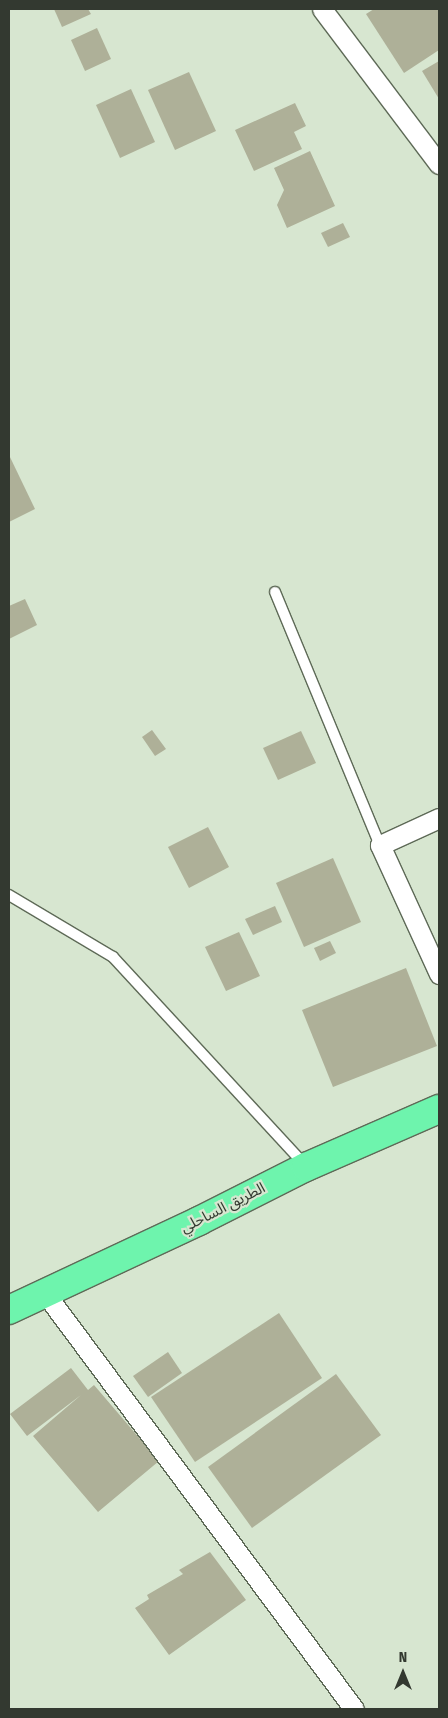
<!DOCTYPE html>
<meta charset="utf-8">
<style>
body{margin:0}
#map{position:relative;width:448px;height:1718px;overflow:hidden;background:#d7e6d0;font-family:"Fira Sans Condensed","Noto Sans Arabic",sans-serif}
div>[style]{position:absolute}
.building>*{inset:0;background:#aeb098}
.roads{filter:drop-shadow(1px 0 #5e6a57) drop-shadow(-1px 0 #5e6a57) drop-shadow(0 1px #5e6a57) drop-shadow(0 -1px #5e6a57)}
.lane>*{height:10px;margin:-5px;padding:0 5px;transform-origin:5px;border-radius:5px;background:#fff}
.street>*{height:19px;margin:-9.5px;padding:0 9.5px;transform-origin:9.5px;border-radius:9.5px;background:#fff}
.highway>*{height:28px;margin:-14px;padding:0 14px;transform-origin:14px;border-radius:14px;background:#6ef4ad}
span{translate:-50% -50%;white-space:nowrap;text-align:center;line-height:1.15;-webkit-text-stroke:4.5px #d7e6d0;paint-order:stroke}
.street-label{font-size:15px;color:#333930}
.frame{position:absolute;inset:0;border:10px solid #333930;pointer-events:none}
.north{position:absolute;left:378px;top:1648px;width:50px;height:50px;-webkit-text-stroke:4px #d7e6d0;paint-order:stroke;rotate:0deg;font-size:14px;font-weight:700;line-height:20px;text-align:center;color:#333930}
.north::after{content:'';display:block;margin:auto;width:18px;height:22px;background:#333930;clip-path:polygon(50% 0,100% 100%,50% 72%,0 100%)}
</style>
<div id="map">
<div class="building">
<div style="clip-path:polygon(54px 9px,88px 9px,91px 14px,62px 27px)"></div>
<div style="clip-path:polygon(374px 9px,439px 9px,439px 50px,404px 73px,366px 14px)"></div>
<div style="clip-path:polygon(97px 28px,111px 59px,85px 71px,71px 40px)"></div>
<div style="clip-path:polygon(439px 61px,439px 99px,422px 71px)"></div>
<div style="clip-path:polygon(189px 72px,216px 131px,175px 150px,148px 90px)"></div>
<div style="clip-path:polygon(131px 89px,155px 142px,120px 158px,96px 105px)"></div>
<div style="clip-path:polygon(295px 103px,306px 126px,294px 132px,302px 149px,254px 171px,235px 130px)"></div>
<div style="clip-path:polygon(310px 151px,335px 206px,287px 228px,277px 205px,284px 190px,274px 168px)"></div>
<div style="clip-path:polygon(343px 223px,350px 237px,328px 247px,321px 233px)"></div>
<div style="clip-path:polygon(9px 455px,35px 509px,9px 522px)"></div>
<div style="clip-path:polygon(25px 599px,37px 625px,9px 639px,9px 606px)"></div>
<div style="clip-path:polygon(152px 730px,166px 749px,155px 756px,142px 737px)"></div>
<div style="clip-path:polygon(301px 731px,316px 763px,278px 780px,263px 748px)"></div>
<div style="clip-path:polygon(208px 827px,229px 867px,189px 888px,168px 847px)"></div>
<div style="clip-path:polygon(333px 858px,361px 922px,304px 947px,276px 883px)"></div>
<div style="clip-path:polygon(275px 906px,282px 922px,253px 935px,245px 919px)"></div>
<div style="clip-path:polygon(239px 932px,260px 976px,226px 991px,205px 947px)"></div>
<div style="clip-path:polygon(330px 941px,336px 953px,320px 961px,314px 948px)"></div>
<div style="clip-path:polygon(406px 968px,437px 1046px,333px 1087px,302px 1010px)"></div>
<div style="clip-path:polygon(279px 1313px,322px 1378px,195px 1462px,151px 1397px)"></div>
<div style="clip-path:polygon(168px 1352px,182px 1373px,148px 1397px,133px 1376px)"></div>
<div style="clip-path:polygon(71px 1368px,88px 1390px,94px 1385px,159px 1461px,98px 1512px,33px 1436px,81px 1395px,27px 1436px,10px 1414px)"></div>
<div style="clip-path:polygon(336px 1374px,381px 1435px,252px 1528px,208px 1467px)"></div>
<div style="clip-path:polygon(210px 1552px,246px 1600px,169px 1655px,135px 1608px,149px 1599px,147px 1595px,183px 1574px,179px 1570px)"></div>
</div>
<div class="roads">
<div class="lane">
<div style="left:275px;top:592px;width:274px;rotate:67.5deg"></div>
<div style="left:9px;top:895px;width:121px;rotate:30.8deg"></div>
<div style="left:113px;top:957px;width:284px;rotate:47.3deg"></div>
</div>
<div class="street">
<div style="left:322px;top:9px;width:194px;rotate:53deg"></div>
<div style="left:439px;top:818px;width:65px;rotate:155.4deg"></div>
<div style="left:380px;top:845px;width:142px;rotate:65.4deg"></div>
<div style="left:45px;top:1293px;width:518px;rotate:53.4deg"></div>
</div>
<div class="highway">
<div style="left:9px;top:1310px;width:210px;rotate:-25.1deg"></div>
<div style="left:199px;top:1221px;width:120px;rotate:-26.8deg"></div>
<div style="left:306px;top:1167px;width:145px;rotate:-23.6deg"></div>
</div>
</div>
<div class="street-label">
<span style="left:223px;top:1208px;rotate:-27deg">الطريق الساحلي</span>
</div>
<div class="frame"></div>
<div class="north">N</div>
</div>
